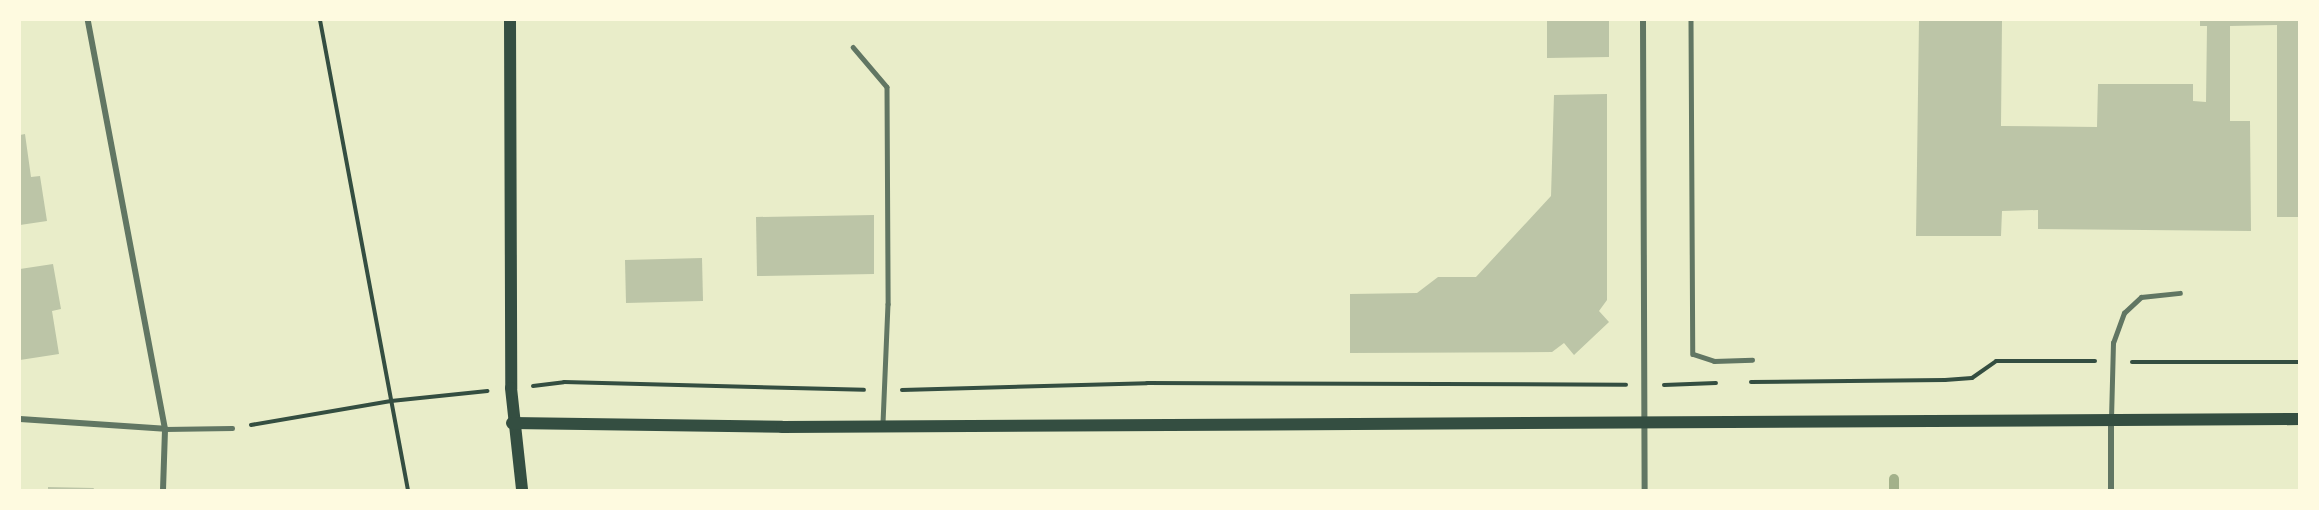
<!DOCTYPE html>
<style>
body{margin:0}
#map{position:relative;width:2319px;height:510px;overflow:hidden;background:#e9edc9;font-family:Rubik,sans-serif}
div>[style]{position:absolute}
.stream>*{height:10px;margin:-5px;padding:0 5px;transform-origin:5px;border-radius:5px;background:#a3b18a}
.building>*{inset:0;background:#bcc5a7}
.path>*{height:4px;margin:-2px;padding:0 2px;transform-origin:2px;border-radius:2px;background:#344e41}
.service>*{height:4.5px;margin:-2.25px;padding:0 2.25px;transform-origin:2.25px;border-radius:2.25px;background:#617663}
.minor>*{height:6px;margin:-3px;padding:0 3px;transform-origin:3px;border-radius:3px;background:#617663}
.secondary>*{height:12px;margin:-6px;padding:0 6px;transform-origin:6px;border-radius:6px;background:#344e41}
span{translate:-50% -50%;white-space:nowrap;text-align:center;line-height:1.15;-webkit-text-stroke:5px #fefae0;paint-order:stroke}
.frame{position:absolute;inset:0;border:21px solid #fefae0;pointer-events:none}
</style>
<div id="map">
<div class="stream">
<div style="left:1894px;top:479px;width:11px;rotate:90deg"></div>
</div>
<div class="building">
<div style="clip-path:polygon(1547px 20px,1609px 20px,1609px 57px,1547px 58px)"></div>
<div style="clip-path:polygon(1919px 20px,2002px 20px,2001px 126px,2097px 127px,2098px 84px,2193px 84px,2193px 101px,2206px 102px,2207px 26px,2200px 26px,2200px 20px,2300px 20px,2300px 217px,2277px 217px,2277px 25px,2230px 26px,2230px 121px,2250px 121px,2251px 231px,2038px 229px,2038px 210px,2002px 211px,2001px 236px,1916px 236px)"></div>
<div style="clip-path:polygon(1607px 94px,1607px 300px,1599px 311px,1609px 322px,1574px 355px,1564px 343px,1552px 352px,1350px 353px,1350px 294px,1417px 293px,1438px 277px,1476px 277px,1551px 196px,1554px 95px)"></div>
<div style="clip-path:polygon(25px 134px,31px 177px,40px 176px,47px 221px,20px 225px,20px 135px)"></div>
<div style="clip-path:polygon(874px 215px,874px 274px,757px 276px,756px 217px)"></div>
<div style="clip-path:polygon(702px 258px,703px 301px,626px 303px,625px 260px)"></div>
<div style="clip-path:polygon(53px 264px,61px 309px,52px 311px,59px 354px,20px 360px,20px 269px)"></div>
<div style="clip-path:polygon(48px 487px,94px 488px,93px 490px,48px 490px)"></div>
</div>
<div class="path">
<div style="left:320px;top:20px;width:478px;rotate:79.4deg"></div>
<div style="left:2132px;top:362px;width:168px"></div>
<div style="left:1751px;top:382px;width:194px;rotate:-0.6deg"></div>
<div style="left:1945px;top:380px;width:27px;rotate:-4deg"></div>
<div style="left:1972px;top:378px;width:29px;rotate:-35deg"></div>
<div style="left:1996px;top:361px;width:99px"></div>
<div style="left:1664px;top:385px;width:52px;rotate:-2.2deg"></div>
<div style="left:533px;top:386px;width:31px;rotate:-7deg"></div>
<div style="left:564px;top:382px;width:300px;rotate:1.5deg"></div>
<div style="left:902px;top:390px;width:245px;rotate:-1.6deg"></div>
<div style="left:1147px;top:383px;width:479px;rotate:0.2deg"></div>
<div style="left:251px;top:425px;width:142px;rotate:-9.7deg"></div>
<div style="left:391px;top:401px;width:97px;rotate:-5.9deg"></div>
</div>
<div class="service">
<div style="left:1691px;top:20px;width:334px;rotate:89.7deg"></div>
<div style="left:1693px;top:354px;width:22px;rotate:18deg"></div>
<div style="left:1714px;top:361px;width:38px;rotate:-2deg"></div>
<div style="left:853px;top:47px;width:52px;rotate:49.6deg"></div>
<div style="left:887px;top:87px;width:217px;rotate:89.7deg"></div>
<div style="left:888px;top:304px;width:121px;rotate:92.4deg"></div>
<div style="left:2111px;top:419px;width:76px;rotate:-88.5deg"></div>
<div style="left:2113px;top:343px;width:32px;rotate:-70deg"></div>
<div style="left:2124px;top:313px;width:23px;rotate:-43deg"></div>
<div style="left:2141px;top:297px;width:39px;rotate:-6deg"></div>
<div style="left:165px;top:429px;width:67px;rotate:-0.9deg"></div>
</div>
<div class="minor">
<div style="left:1643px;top:20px;width:470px;rotate:89.8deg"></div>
<div style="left:20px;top:419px;width:145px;rotate:3.9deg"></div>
<div style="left:165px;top:429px;width:416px;rotate:-100.7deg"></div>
<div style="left:2111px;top:421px;width:69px;rotate:90deg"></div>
<div style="left:163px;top:490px;width:61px;rotate:-88.1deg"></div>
</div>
<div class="secondary">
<div style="left:510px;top:20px;width:368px;rotate:89.8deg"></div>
<div style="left:511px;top:388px;width:103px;rotate:83.8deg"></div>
<div style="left:512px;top:423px;width:270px;rotate:0.8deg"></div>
<div style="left:782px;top:427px;width:1518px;rotate:-0.3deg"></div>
</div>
<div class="frame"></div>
</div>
